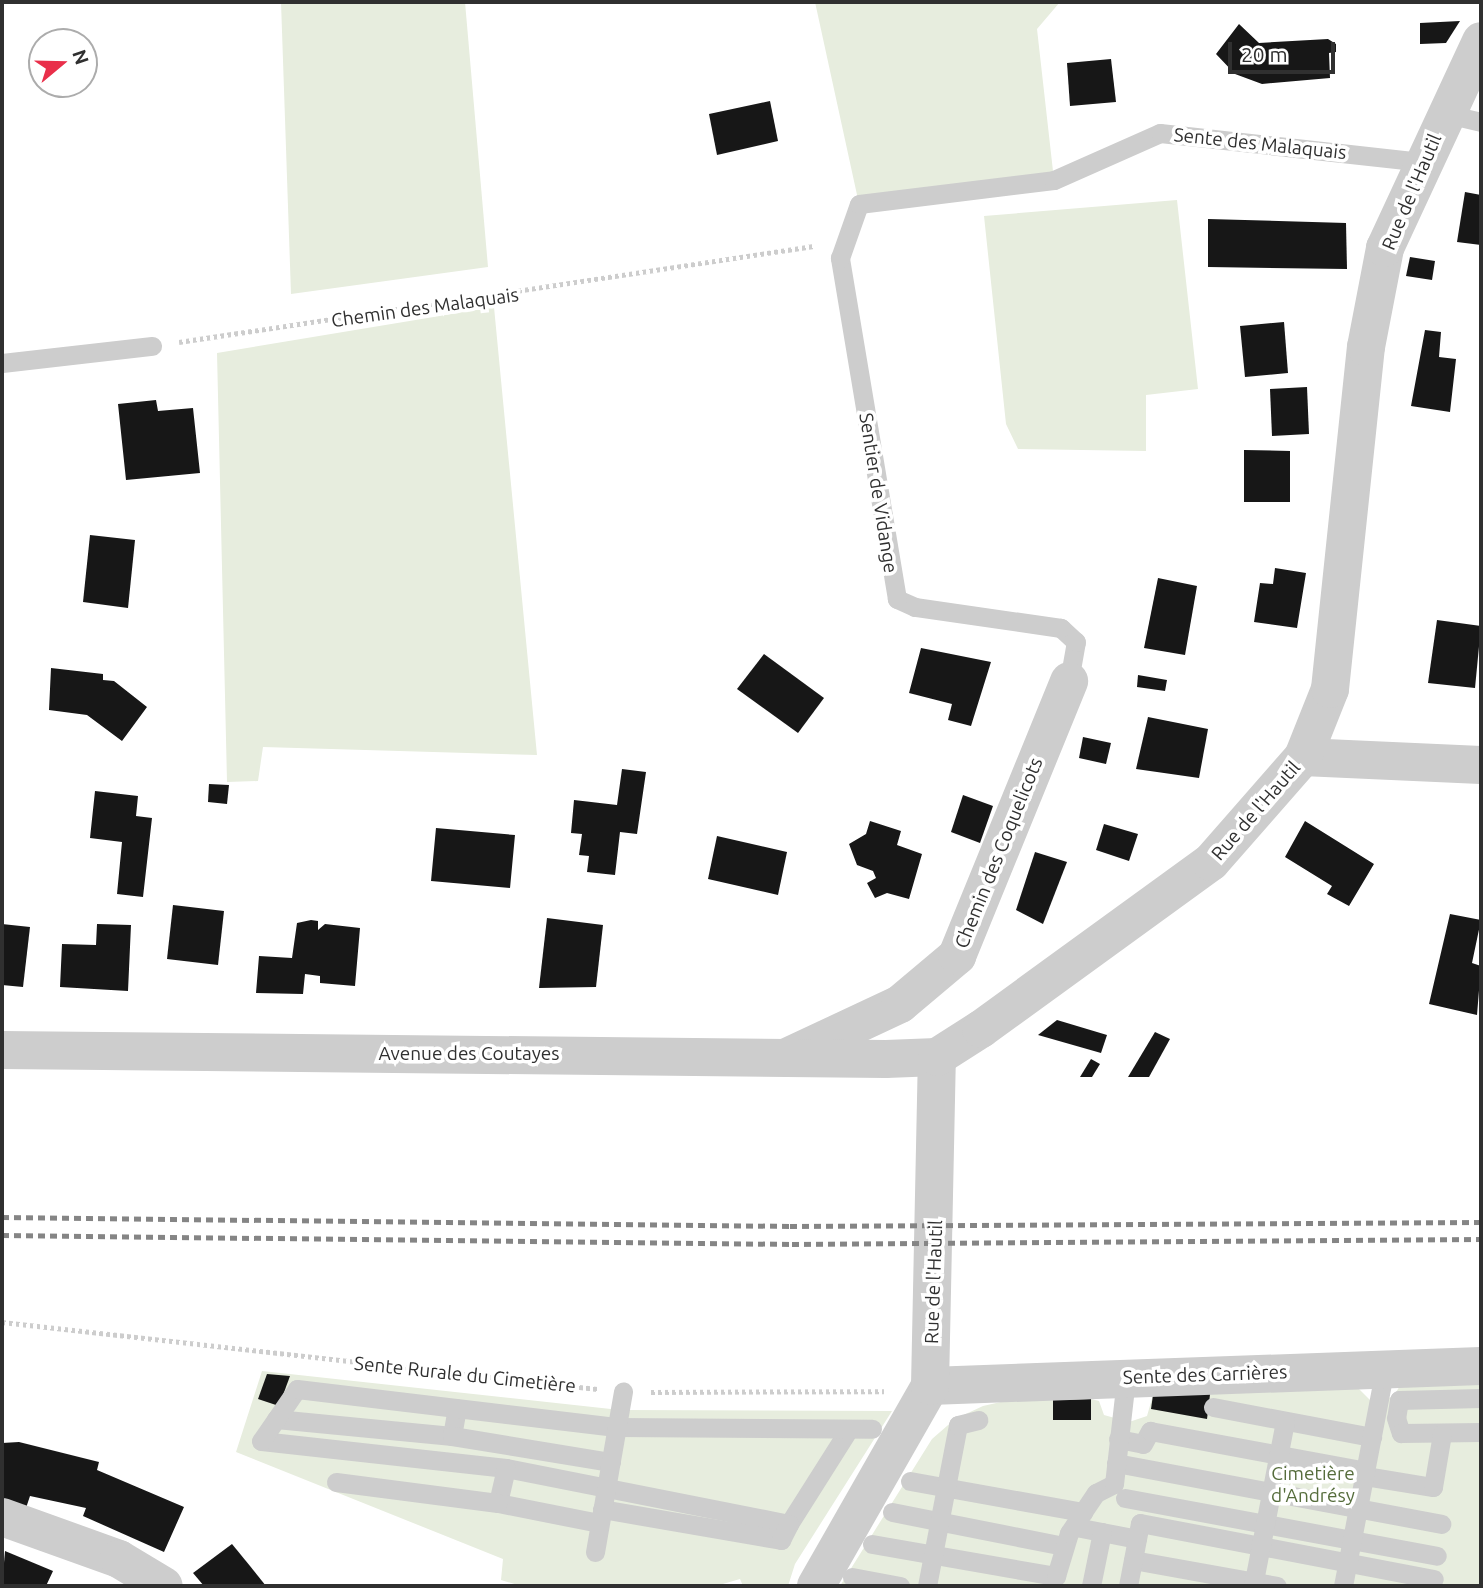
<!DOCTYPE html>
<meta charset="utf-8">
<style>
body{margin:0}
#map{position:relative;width:1483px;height:1588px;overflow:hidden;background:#fff;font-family:Ubuntu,sans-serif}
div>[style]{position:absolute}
.green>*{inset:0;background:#e7edde}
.building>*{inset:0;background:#171717}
.path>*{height:4.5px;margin-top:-2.25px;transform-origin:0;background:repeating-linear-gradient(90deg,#cdcdcd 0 3.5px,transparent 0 7px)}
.service>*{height:19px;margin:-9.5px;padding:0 9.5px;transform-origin:9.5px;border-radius:9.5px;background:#cdcdcd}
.minor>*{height:38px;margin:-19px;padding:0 19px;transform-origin:19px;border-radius:19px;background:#cdcdcd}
.tertiary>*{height:38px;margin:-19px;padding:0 19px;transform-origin:19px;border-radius:19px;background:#cdcdcd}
.rail>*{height:5px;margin-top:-2.5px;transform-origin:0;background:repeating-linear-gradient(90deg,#858585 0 7px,transparent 0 12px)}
span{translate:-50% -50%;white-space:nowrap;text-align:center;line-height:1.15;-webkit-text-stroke:7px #fff;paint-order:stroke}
.street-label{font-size:19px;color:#303030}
.park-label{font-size:19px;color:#566d3c}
.frame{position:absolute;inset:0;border:4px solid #303030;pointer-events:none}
.north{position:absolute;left:28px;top:28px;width:70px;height:70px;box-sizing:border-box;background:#fff;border:2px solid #acacac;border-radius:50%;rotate:71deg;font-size:19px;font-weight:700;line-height:28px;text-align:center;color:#303030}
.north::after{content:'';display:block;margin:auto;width:24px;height:32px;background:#e92f4a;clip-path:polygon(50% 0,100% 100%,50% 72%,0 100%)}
.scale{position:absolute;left:1228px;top:42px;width:107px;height:32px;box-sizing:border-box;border:4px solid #303030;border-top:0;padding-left:9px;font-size:21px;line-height:24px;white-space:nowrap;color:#303030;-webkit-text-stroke:5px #fff;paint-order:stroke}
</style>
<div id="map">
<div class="green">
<div style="clip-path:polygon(281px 2px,465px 2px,488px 267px,291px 294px)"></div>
<div style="clip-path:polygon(815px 2px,1060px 2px,1037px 29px,1054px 180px,859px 204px)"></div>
<div style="clip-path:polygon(1177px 200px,1198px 389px,1146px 395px,1146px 451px,1018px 449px,1006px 424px,984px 216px)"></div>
<div style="clip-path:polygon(494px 307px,537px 755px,263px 747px,258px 781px,227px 782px,217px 353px)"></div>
<div style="clip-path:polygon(262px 1371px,620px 1410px,892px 1411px,795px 1564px,788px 1586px,743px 1586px,740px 1579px,716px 1586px,521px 1586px,501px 1580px,503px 1559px,236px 1452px)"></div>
<div style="clip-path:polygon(1481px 1379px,1481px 1586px,840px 1586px,932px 1439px,955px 1419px,983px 1406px,1014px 1399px,1091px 1399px,1099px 1401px,1104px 1415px,1129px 1422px,1147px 1416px,1153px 1395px,1352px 1382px,1371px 1401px,1393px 1397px,1403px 1381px)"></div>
</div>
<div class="building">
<div style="clip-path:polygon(1460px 21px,1446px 43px,1420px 44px,1420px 23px)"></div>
<div style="clip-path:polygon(1239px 24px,1259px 43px,1328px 39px,1336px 44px,1336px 52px,1329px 53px,1330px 78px,1262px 84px,1235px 74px,1216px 54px)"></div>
<div style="clip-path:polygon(1111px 59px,1116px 102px,1070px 106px,1067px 63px)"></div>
<div style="clip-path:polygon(770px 101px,778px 141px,717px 155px,709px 114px)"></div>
<div style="clip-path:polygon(1465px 192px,1481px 195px,1481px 245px,1457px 242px)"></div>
<div style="clip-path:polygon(1208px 219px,1346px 223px,1347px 269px,1208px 267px)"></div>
<div style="clip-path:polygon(1410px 257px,1435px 261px,1432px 280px,1406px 276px)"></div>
<div style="clip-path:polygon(1284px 322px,1288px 373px,1245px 377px,1240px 326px)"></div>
<div style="clip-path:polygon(1425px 330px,1441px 332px,1439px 357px,1456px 359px,1450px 412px,1411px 406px)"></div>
<div style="clip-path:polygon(1307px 387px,1309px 434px,1272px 436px,1270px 389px)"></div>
<div style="clip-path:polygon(156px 400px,158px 411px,193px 408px,200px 473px,126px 480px,118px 404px)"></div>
<div style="clip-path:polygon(1244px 450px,1290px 451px,1290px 502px,1244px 502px)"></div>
<div style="clip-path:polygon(90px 535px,135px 540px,128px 608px,83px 602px)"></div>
<div style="clip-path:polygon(1275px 568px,1306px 573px,1297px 628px,1254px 622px,1260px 583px,1273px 584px)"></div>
<div style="clip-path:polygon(1158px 578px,1197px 586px,1185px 655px,1144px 648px)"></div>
<div style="clip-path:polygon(1437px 620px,1481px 626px,1475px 688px,1428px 683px)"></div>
<div style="clip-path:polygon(921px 648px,991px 662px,971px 726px,948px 720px,952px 704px,909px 693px)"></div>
<div style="clip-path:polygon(764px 654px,824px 698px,798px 733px,737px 689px)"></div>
<div style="clip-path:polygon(51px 668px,103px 674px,103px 680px,114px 681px,147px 707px,122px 741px,87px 715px,49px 710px)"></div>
<div style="clip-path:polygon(1138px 675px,1167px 680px,1165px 691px,1137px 687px)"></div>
<div style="clip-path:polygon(1148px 717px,1208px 729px,1199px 778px,1136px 769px)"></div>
<div style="clip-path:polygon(1083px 737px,1111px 743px,1106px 764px,1079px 758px)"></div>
<div style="clip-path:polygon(622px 769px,646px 772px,637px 834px,620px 832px,615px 875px,587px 872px,589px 856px,579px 855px,582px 834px,571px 833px,574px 800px,617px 805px)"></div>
<div style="clip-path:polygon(209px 784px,229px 785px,227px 804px,208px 802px)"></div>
<div style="clip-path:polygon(95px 791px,138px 796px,136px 816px,152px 818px,143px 897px,117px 894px,122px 842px,90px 838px)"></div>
<div style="clip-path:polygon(963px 795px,993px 806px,980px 843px,951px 832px)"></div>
<div style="clip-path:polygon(870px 821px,901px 831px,897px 845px,922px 854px,909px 899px,887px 893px,875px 898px,867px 883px,876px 878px,873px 871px,857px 865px,849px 844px,866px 834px)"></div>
<div style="clip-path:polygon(1305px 821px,1374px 864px,1349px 906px,1327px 894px,1332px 886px,1285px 857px)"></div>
<div style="clip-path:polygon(1104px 824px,1138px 834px,1129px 861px,1096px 850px)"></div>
<div style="clip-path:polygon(436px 828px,515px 835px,510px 888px,431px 881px)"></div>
<div style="clip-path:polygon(717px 836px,787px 852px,778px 895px,708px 879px)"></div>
<div style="clip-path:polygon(1035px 852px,1067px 862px,1043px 924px,1016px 910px)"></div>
<div style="clip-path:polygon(173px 905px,224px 911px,218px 965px,167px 959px)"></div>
<div style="clip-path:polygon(1450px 914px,1481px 920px,1472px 963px,1481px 966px,1477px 1015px,1429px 1004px)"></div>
<div style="clip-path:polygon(547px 918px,603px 925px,596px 987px,539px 988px)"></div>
<div style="clip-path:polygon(311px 920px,318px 921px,318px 930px,325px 924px,360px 928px,355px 986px,320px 983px,320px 976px,305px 974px,303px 994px,256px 993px,259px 956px,292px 958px,297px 923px)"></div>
<div style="clip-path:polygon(2px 924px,30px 927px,23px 987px,2px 985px)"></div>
<div style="clip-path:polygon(97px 924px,131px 925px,128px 991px,60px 987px,62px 944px,96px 945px)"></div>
<div style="clip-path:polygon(1057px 1020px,1107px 1035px,1101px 1053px,1038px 1035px)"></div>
<div style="clip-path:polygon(1155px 1032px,1170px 1039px,1149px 1077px,1128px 1077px)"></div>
<div style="clip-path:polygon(1091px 1059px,1100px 1064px,1092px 1077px,1080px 1077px)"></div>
<div style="clip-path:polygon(267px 1374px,290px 1376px,279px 1406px,258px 1399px)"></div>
<div style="clip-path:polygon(1211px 1386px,1207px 1419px,1151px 1409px,1153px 1395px)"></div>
<div style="clip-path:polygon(1091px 1399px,1091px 1420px,1053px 1420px,1053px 1400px)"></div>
<div style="clip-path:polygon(19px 1442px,99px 1462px,97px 1470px,184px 1507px,164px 1552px,83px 1516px,86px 1508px,30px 1496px,26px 1508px,2px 1502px,2px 1443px)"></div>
<div style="clip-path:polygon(232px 1544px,250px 1566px,266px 1586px,204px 1586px,193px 1573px)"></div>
<div style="clip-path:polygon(5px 1551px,53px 1571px,46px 1586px,2px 1586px)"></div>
</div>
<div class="path">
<div style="left:179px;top:342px;width:642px;rotate:-8.6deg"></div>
<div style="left:2px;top:1322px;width:599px;rotate:6.42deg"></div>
<div style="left:651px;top:1392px;width:233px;rotate:-0.2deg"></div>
</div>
<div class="service">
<div style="left:1447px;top:114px;width:35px;rotate:13deg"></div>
<div style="left:2px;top:363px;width:151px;rotate:-6.5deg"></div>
<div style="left:1069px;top:681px;width:40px;rotate:-80deg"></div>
<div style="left:1076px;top:642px;width:21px;rotate:-137deg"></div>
<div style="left:1061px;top:628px;width:148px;rotate:-171.8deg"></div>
<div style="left:915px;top:607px;width:20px;rotate:-156deg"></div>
<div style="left:897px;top:599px;width:346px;rotate:-99.5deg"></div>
<div style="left:840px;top:258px;width:57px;rotate:-70.6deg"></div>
<div style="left:859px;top:204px;width:196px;rotate:-7deg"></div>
<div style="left:1054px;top:180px;width:116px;rotate:-23.9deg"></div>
<div style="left:1160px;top:133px;width:263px;rotate:6.3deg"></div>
<div style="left:1481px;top:1398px;width:82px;rotate:178.6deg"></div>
<div style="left:1399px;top:1400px;width:18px;rotate:99deg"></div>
<div style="left:1396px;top:1418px;width:16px;rotate:72deg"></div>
<div style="left:1401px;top:1433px;width:80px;rotate:-0.7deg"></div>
<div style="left:1213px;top:1407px;width:162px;rotate:10.7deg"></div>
<div style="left:276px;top:1419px;width:177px;rotate:5.5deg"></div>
<div style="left:452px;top:1436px;width:28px;rotate:-80deg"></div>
<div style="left:849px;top:1429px;width:112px;rotate:122.3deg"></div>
<div style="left:789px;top:1524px;width:288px;rotate:-168.8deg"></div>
<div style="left:506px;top:1468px;width:246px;rotate:-173.7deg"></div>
<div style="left:261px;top:1441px;width:63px;rotate:-55.3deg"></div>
<div style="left:297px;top:1389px;width:321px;rotate:6.8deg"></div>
<div style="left:616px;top:1427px;width:256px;rotate:0.4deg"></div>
<div style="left:452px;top:1436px;width:161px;rotate:9.3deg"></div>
<div style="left:1118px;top:1439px;width:25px;rotate:11deg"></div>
<div style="left:1143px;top:1444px;width:15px;rotate:-62deg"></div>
<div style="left:1150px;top:1431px;width:219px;rotate:10.5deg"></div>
<div style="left:1116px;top:1463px;width:331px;rotate:10.6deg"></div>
<div style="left:506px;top:1468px;width:36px;rotate:103deg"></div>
<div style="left:498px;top:1503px;width:103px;rotate:11.2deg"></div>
<div style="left:1365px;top:1476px;width:69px;rotate:9.2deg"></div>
<div style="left:1433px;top:1487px;width:54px;rotate:-80.4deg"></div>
<div style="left:910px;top:1481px;width:176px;rotate:10.2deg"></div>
<div style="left:1083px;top:1512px;width:23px;rotate:-56deg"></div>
<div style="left:1096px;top:1493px;width:20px;rotate:-27deg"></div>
<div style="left:1114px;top:1484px;width:106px;rotate:-83.5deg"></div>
<div style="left:336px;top:1482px;width:163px;rotate:7.4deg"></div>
<div style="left:1125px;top:1498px;width:317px;rotate:10.5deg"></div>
<div style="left:602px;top:1509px;width:182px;rotate:9.8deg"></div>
<div style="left:781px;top:1540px;width:18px;rotate:-63deg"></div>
<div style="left:892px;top:1512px;width:175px;rotate:11.2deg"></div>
<div style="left:1076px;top:1527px;width:62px;rotate:11.1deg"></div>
<div style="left:872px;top:1544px;width:187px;rotate:9.9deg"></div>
<div style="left:1056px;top:1576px;width:45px;rotate:-73.2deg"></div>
<div style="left:1069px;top:1533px;width:25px;rotate:-56deg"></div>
<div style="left:595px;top:1552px;width:163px;rotate:-80.1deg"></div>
<div style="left:1133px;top:1560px;width:146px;rotate:10.2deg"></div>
<div style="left:852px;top:1577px;width:49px;rotate:10.6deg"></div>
<div style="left:927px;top:1586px;width:164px;rotate:-79.1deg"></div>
<div style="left:958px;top:1425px;width:21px;rotate:-14deg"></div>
<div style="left:1091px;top:1586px;width:55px;rotate:-78.5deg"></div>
<div style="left:1128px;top:1586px;width:64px;rotate:-79.2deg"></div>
<div style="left:1140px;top:1523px;width:299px;rotate:10.8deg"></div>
<div style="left:1253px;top:1586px;width:168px;rotate:-79deg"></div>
<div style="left:1343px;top:1586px;width:223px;rotate:-79.1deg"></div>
</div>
<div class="minor">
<div style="left:787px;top:1057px;width:125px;rotate:-25.1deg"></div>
<div style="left:900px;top:1004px;width:75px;rotate:-40.1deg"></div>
<div style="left:957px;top:956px;width:297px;rotate:-67.8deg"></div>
<div style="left:930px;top:1386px;width:551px;rotate:-2.08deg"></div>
<div style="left:2px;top:1517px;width:124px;rotate:19.7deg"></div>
<div style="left:119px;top:1559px;width:52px;rotate:31deg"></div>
<div style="left:816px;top:1586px;width:230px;rotate:-60.3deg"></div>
<div style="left:930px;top:1386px;width:329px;rotate:-88.8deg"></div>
</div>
<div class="tertiary">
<div style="left:1303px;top:757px;width:178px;rotate:2.6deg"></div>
<div style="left:2px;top:1050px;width:884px;rotate:0.58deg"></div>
<div style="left:886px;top:1059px;width:51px;rotate:-2.2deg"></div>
<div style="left:937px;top:1057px;width:52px;rotate:-32.5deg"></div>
<div style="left:981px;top:1029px;width:284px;rotate:-36deg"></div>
<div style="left:1211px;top:862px;width:140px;rotate:-48.8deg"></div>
<div style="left:1303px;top:757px;width:73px;rotate:-68.3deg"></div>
<div style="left:1330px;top:689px;width:344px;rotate:-84deg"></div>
<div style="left:1366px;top:347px;width:101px;rotate:-79.1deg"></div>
<div style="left:1385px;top:248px;width:228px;rotate:-65.1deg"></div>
</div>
<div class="rail">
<div style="left:2px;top:1217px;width:788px;rotate:0.65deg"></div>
<div style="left:790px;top:1226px;width:691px;rotate:-0.33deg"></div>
<div style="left:2px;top:1235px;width:790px;rotate:0.65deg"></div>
<div style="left:792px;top:1244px;width:689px;rotate:-0.42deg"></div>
</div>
<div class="street-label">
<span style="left:1260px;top:144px;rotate:6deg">Sente des Malaquais</span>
<span style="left:1412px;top:192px;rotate:-67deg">Rue de l'Hautil</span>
<span style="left:425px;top:308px;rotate:-8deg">Chemin des Malaquais</span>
<span style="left:878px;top:493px;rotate:81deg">Sentier de Vidange</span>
<span style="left:1256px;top:811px;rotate:-49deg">Rue de l'Hautil</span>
<span style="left:999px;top:853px;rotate:-68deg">Chemin des Coquelicots</span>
<span style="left:469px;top:1054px">Avenue des Coutayes</span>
<span style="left:934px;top:1282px;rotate:-88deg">Rue de l'Hautil</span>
<span style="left:465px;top:1375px;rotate:6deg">Sente Rurale du Cimetière</span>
<span style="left:1205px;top:1375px;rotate:-2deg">Sente des Carrières</span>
</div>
<div class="park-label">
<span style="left:1313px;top:1485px">Cimetière<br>d'Andrésy</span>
</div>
<div class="frame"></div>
<div class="north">N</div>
<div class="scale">20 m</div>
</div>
